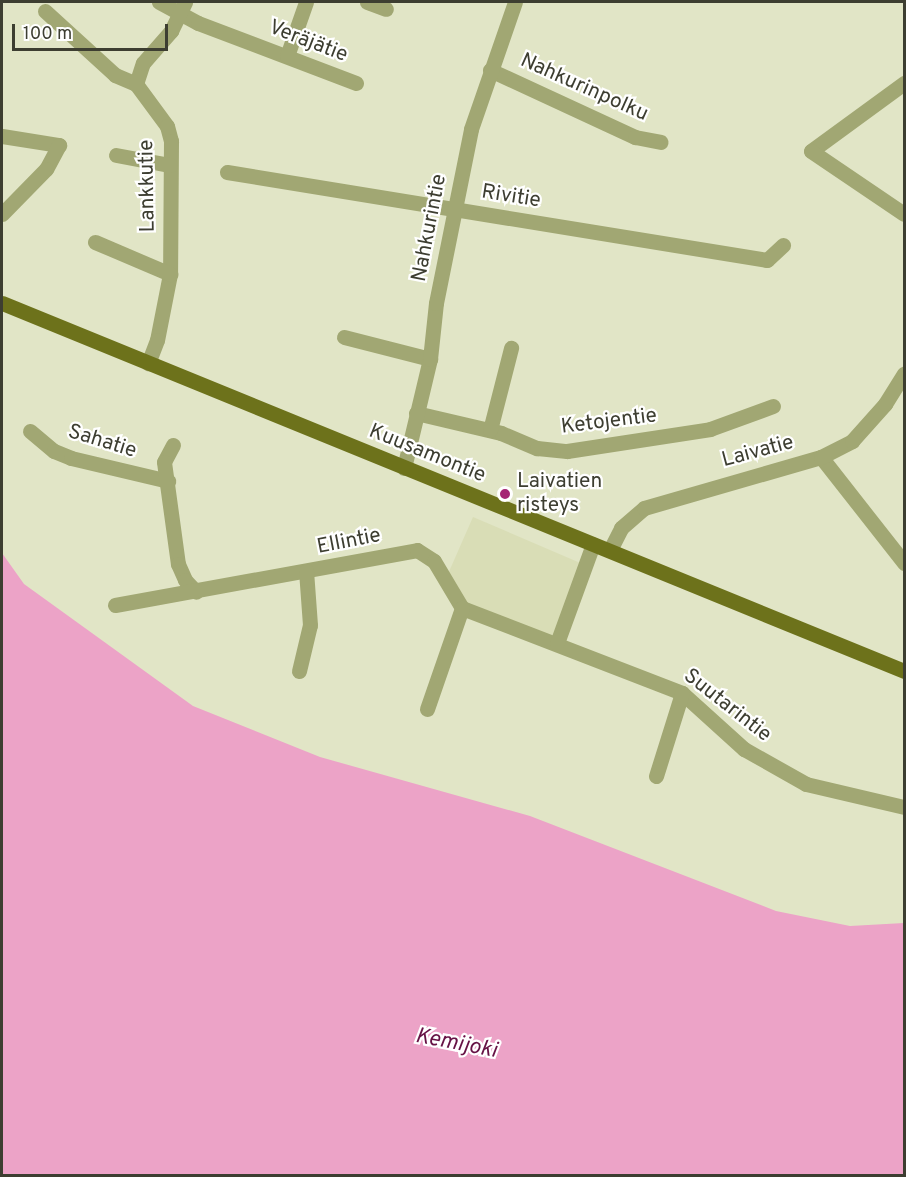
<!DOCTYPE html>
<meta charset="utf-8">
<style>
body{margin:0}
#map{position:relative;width:906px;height:1177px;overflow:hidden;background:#e1e5c6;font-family:Overpass,sans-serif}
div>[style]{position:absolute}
.built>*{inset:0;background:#d9ddb6}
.water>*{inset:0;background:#eca3c7}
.minor>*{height:15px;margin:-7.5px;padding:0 7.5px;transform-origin:7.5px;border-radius:7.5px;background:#a1a773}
.major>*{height:15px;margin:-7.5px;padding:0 7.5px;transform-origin:7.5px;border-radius:7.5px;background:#6d721b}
.dots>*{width:16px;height:16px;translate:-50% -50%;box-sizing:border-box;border:3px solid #fff;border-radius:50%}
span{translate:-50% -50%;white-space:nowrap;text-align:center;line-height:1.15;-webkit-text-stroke:4.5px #fff;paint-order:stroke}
.street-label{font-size:21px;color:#3d3e31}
.poi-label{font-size:21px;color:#3d3e31}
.left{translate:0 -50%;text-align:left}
.water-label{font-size:22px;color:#661245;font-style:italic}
.frame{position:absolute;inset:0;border:3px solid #3d3e31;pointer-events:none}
.scale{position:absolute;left:12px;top:24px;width:156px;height:27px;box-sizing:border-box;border:3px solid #3d3e31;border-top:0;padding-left:8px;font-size:18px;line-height:21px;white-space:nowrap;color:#3d3e31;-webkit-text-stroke:4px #fff;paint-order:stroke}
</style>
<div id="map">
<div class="built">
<div style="clip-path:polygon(473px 517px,592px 568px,564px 643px,458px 601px,444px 583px)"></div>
</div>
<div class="water">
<div style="clip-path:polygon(2px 553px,24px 584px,193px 706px,320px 757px,530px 816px,776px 911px,850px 926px,904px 923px,904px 1175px,2px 1175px)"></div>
</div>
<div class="minor">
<div style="left:159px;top:2px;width:44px;rotate:28.3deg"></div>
<div style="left:198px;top:23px;width:169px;rotate:20.8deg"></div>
<div style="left:367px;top:2px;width:20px;rotate:20deg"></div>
<div style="left:45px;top:11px;width:95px;rotate:42.4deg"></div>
<div style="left:115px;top:75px;width:23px;rotate:23deg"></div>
<div style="left:136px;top:84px;width:52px;rotate:53.6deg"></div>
<div style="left:167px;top:126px;width:16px;rotate:75deg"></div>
<div style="left:171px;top:141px;width:133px;rotate:90.4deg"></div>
<div style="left:170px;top:274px;width:67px;rotate:101.1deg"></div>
<div style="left:157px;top:340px;width:25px;rotate:111deg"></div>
<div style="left:287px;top:56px;width:57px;rotate:-70.6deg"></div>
<div style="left:490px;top:70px;width:160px;rotate:24.8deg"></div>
<div style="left:635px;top:137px;width:26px;rotate:11deg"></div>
<div style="left:904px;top:83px;width:115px;rotate:143.8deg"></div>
<div style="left:811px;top:151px;width:112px;rotate:34.1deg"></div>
<div style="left:136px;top:84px;width:22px;rotate:-72deg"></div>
<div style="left:143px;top:63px;width:43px;rotate:-48.8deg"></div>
<div style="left:171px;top:31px;width:32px;rotate:-64deg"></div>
<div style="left:2px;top:136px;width:58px;rotate:9deg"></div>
<div style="left:59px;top:145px;width:27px;rotate:118deg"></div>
<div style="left:46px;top:169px;width:63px;rotate:134.4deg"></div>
<div style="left:116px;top:155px;width:55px;rotate:10.5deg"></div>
<div style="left:227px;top:172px;width:547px;rotate:9.26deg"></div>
<div style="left:767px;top:260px;width:22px;rotate:-43deg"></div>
<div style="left:95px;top:242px;width:82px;rotate:23.1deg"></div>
<div style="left:344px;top:337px;width:89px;rotate:14.3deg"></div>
<div style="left:416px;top:413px;width:87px;rotate:13.2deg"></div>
<div style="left:501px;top:433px;width:39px;rotate:23deg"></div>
<div style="left:537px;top:448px;width:30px;rotate:6deg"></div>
<div style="left:567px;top:451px;width:145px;rotate:-8.7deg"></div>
<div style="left:710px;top:429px;width:67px;rotate:-20.1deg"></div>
<div style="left:490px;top:430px;width:85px;rotate:-75.6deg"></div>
<div style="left:30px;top:431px;width:31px;rotate:40deg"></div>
<div style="left:54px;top:451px;width:18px;rotate:22deg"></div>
<div style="left:71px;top:458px;width:100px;rotate:13.3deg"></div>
<div style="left:173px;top:445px;width:19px;rotate:118deg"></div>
<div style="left:164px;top:462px;width:103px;rotate:82.2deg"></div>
<div style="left:178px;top:564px;width:17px;rotate:66deg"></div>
<div style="left:185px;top:580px;width:16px;rotate:47deg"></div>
<div style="left:821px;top:457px;width:135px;rotate:51.9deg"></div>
<div style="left:404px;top:468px;width:112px;rotate:-76.6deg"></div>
<div style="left:430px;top:359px;width:56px;rotate:-83.9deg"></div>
<div style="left:436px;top:303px;width:177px;rotate:-78.6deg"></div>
<div style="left:471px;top:129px;width:134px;rotate:-70.9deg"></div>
<div style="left:610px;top:550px;width:25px;rotate:-63deg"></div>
<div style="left:621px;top:528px;width:30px;rotate:-41deg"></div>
<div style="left:644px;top:508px;width:184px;rotate:-16.1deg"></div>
<div style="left:821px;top:457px;width:35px;rotate:-27deg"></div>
<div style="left:852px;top:441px;width:50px;rotate:-48.3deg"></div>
<div style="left:885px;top:404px;width:36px;rotate:-58deg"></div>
<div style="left:115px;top:605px;width:307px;rotate:-10.3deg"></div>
<div style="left:417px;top:550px;width:20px;rotate:33deg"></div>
<div style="left:434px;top:561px;width:55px;rotate:59.2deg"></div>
<div style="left:462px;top:608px;width:236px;rotate:21.1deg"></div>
<div style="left:682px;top:693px;width:84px;rotate:42.1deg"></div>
<div style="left:744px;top:749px;width:71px;rotate:29.4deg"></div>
<div style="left:806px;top:784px;width:101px;rotate:13.2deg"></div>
<div style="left:557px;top:643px;width:105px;rotate:-70deg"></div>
<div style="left:299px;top:671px;width:47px;rotate:-76.6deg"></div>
<div style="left:310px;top:625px;width:54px;rotate:-94.2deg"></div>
<div style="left:427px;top:709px;width:107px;rotate:-70.9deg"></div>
<div style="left:656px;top:776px;width:87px;rotate:-72.6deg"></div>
</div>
<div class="major">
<div style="left:2px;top:303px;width:974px;rotate:22.19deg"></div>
</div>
<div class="dots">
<div style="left:505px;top:494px;background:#a52473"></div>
</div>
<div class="street-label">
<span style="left:308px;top:42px;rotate:21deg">Veräjätie</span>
<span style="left:584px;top:88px;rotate:24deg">Nahkurinpolku</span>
<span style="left:148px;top:186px;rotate:-91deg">Lankkutie</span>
<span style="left:511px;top:197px;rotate:9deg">Rivitie</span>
<span style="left:430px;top:228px;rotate:-79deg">Nahkurintie</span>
<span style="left:609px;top:422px;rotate:-7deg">Ketojentie</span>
<span style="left:102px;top:442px;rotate:17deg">Sahatie</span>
<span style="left:758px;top:452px;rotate:-15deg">Laivatie</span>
<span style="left:427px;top:454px;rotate:22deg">Kuusamontie</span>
<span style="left:349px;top:542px;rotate:-11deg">Ellintie</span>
<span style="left:727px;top:706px;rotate:38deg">Suutarintie</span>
</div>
<div class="poi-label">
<span class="left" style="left:517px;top:494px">Laivatien<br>risteys</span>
</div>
<div class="water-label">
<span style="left:456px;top:1044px;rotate:11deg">Kemijoki</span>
</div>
<div class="frame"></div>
<div class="scale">100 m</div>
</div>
